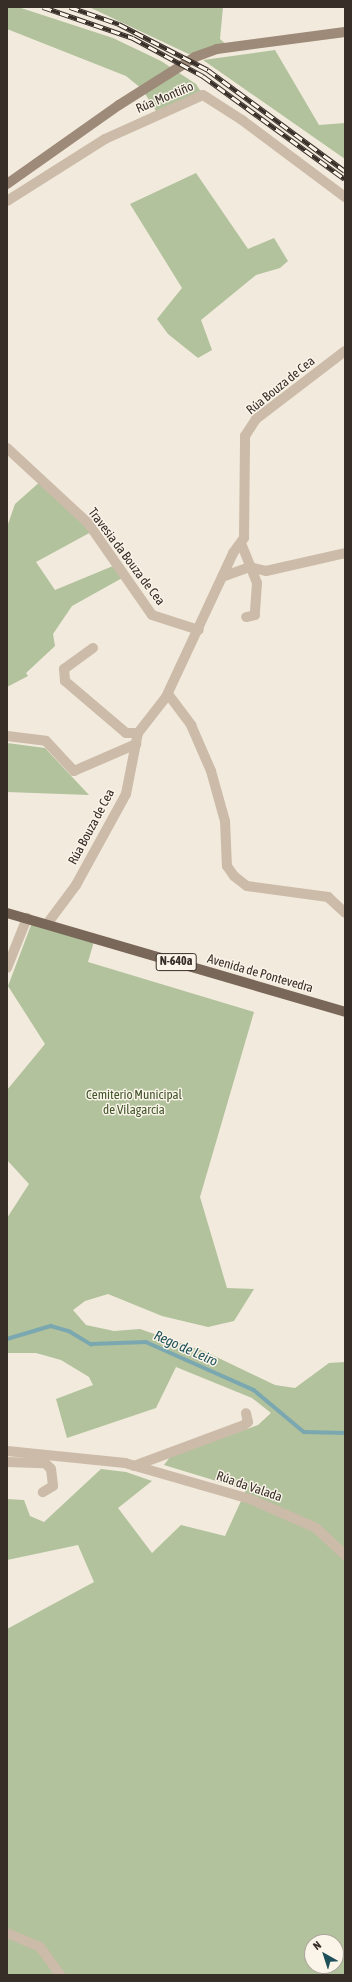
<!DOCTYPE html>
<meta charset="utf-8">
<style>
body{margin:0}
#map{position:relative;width:352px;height:1982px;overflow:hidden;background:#f2eadc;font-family:"Asap Condensed",sans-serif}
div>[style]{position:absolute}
.green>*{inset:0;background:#b1c29c}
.stream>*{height:3.5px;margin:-1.75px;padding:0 1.75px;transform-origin:1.75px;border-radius:1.75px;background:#7ba8b0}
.minor>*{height:10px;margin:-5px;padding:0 5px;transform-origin:5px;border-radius:5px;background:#cbbba8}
.secondary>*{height:10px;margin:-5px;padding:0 5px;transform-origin:5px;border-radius:5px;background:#9e8a79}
.primary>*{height:10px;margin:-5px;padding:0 5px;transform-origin:5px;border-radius:5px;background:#796759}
.rail>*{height:4.5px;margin-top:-2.25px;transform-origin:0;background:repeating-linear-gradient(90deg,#faf4e9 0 9px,#372e28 0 18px);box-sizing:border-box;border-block:1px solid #372e28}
span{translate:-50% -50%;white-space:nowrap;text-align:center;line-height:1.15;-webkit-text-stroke:3px #faf4e9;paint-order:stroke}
.shield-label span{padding:1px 3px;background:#faf4e9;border:1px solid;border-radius:3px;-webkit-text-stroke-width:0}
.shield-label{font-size:12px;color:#372e28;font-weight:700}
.street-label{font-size:13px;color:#372e28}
.park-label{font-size:13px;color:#42562c}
.water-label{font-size:14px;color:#1d5059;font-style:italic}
.frame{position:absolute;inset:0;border:8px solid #372e28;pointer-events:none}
.north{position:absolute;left:304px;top:1934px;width:40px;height:40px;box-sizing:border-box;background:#faf4e9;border:1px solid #aca59c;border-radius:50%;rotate:321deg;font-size:11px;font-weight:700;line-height:16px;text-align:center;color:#372e28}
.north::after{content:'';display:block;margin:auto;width:14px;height:18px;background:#1d5059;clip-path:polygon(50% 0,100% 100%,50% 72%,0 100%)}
</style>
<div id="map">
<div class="green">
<div style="clip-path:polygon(7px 7px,21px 8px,113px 38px,161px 61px,196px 84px,203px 95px,158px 114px,142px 89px,126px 76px,7px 29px)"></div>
<div style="clip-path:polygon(89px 7px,223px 7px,220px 39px,229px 47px,195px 57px)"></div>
<div style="clip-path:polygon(275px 50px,319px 125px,345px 123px,345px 159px,203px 60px)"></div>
<div style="clip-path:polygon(196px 173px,248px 249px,274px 238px,288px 261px,280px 268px,256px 275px,201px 320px,212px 350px,198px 358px,168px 334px,157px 319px,182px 288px,130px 204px)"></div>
<div style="clip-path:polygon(42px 480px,93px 531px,36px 562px,55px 590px,113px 566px,124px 577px,72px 606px,53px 634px,55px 646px,26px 673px,28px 676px,7px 687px,8px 524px,15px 504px)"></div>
<div style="clip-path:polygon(7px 743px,45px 748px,89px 795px,7px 792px)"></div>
<div style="clip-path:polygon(evenodd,33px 920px,95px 938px,88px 962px,254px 1012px,200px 1197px,227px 1288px,254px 1289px,234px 1321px,208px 1327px,162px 1316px,108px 1294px,85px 1301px,73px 1310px,86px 1325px,114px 1331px,140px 1329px,206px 1352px,275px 1385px,295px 1388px,329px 1363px,345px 1362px,345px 1975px,7px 1975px,7px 1629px,94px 1582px,78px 1545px,7px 1560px,7px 1499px,24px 1500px,30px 1516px,44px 1522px,101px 1469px,126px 1472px,152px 1481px,118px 1508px,152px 1553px,181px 1525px,225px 1536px,246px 1490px,164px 1465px,170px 1457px,258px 1425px,271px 1413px,252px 1398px,176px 1367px,156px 1408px,67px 1438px,56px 1399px,93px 1385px,89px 1377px,61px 1360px,36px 1353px,7px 1353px,7px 1218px,29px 1184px,7px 1160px,7px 1090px,45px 1044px,8px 986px,33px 920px,312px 1942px,336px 1942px,336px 1966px,312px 1966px,312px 1942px)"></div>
</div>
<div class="stream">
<div style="left:7px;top:1339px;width:46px;rotate:-16.5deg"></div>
<div style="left:51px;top:1326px;width:19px;rotate:16deg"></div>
<div style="left:69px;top:1331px;width:26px;rotate:31deg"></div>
<div style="left:91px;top:1344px;width:55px;rotate:-2.1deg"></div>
<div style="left:146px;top:1342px;width:118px;rotate:24deg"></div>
<div style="left:254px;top:1390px;width:65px;rotate:40deg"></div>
<div style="left:304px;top:1432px;width:41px;rotate:1.4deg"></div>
</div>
<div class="minor">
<div style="left:7px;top:201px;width:116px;rotate:-32.3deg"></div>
<div style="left:105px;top:139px;width:107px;rotate:-24.2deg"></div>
<div style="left:203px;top:95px;width:46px;rotate:32.7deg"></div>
<div style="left:242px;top:120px;width:129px;rotate:36.8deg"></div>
<div style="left:7px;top:448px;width:110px;rotate:42.8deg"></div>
<div style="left:88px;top:523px;width:112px;rotate:55.2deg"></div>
<div style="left:152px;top:615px;width:49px;rotate:17.7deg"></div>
<div style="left:241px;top:543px;width:43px;rotate:68.2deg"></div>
<div style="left:257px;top:583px;width:32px;rotate:94deg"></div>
<div style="left:255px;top:615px;width:9px;rotate:167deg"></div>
<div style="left:222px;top:577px;width:29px;rotate:-20deg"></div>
<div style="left:249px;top:567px;width:17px;rotate:13deg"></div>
<div style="left:266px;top:571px;width:81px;rotate:-12.8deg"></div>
<div style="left:93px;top:648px;width:36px;rotate:144deg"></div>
<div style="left:64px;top:669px;width:12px;rotate:85deg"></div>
<div style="left:65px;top:681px;width:80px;rotate:40.4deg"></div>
<div style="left:126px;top:733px;width:12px"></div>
<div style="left:168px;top:694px;width:39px;rotate:53deg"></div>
<div style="left:191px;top:725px;width:50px;rotate:66.5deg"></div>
<div style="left:211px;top:771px;width:52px;rotate:74.4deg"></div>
<div style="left:225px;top:821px;width:45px;rotate:87.5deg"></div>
<div style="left:227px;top:866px;width:12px;rotate:55deg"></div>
<div style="left:234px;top:876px;width:16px;rotate:38deg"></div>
<div style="left:247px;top:886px;width:82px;rotate:7.7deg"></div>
<div style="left:328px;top:897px;width:23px;rotate:43deg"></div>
<div style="left:7px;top:736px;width:39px;rotate:7deg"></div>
<div style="left:46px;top:741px;width:41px;rotate:47deg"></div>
<div style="left:74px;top:771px;width:68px;rotate:-23.5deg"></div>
<div style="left:47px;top:924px;width:49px;rotate:-53.4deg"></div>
<div style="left:76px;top:885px;width:104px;rotate:-61.2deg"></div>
<div style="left:126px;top:794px;width:62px;rotate:-78.9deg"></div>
<div style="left:138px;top:733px;width:46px;rotate:-52.1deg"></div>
<div style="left:166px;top:697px;width:159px;rotate:-65deg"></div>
<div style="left:233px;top:553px;width:19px;rotate:-54deg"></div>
<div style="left:244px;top:538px;width:102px;rotate:-89.4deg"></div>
<div style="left:245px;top:436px;width:20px;rotate:-57deg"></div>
<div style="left:256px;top:419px;width:112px;rotate:-37.4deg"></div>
<div style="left:7px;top:968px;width:54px;rotate:-68.2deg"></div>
<div style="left:7px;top:1451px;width:119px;rotate:5.8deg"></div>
<div style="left:125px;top:1463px;width:130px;rotate:16.1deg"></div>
<div style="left:250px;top:1499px;width:72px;rotate:23.7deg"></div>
<div style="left:316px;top:1528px;width:40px;rotate:43deg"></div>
<div style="left:7px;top:1462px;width:38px;rotate:2deg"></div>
<div style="left:45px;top:1463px;width:8px;rotate:45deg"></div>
<div style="left:51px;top:1469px;width:17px;rotate:83deg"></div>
<div style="left:53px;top:1486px;width:12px;rotate:149deg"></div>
<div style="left:134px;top:1466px;width:117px;rotate:-20.4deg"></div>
<div style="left:244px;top:1425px;width:5px;rotate:-37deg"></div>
<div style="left:248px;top:1422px;width:9px;rotate:-103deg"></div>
<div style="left:7px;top:1933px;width:36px;rotate:23deg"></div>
<div style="left:40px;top:1947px;width:34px;rotate:54deg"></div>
</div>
<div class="secondary">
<div style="left:7px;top:184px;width:137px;rotate:-35.2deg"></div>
<div style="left:119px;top:105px;width:90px;rotate:-32.3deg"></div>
<div style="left:195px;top:57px;width:23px;rotate:-20deg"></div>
<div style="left:217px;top:49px;width:129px;rotate:-7.6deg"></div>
</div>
<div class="primary">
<div style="left:7px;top:913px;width:352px;rotate:16.3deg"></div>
</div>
<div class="rail">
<div style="left:43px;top:7px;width:95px;rotate:19deg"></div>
<div style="left:133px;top:38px;width:80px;rotate:28.5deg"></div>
<div style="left:203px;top:76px;width:175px;rotate:36deg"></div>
<div style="left:70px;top:7px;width:52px;rotate:19.1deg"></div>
<div style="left:119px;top:24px;width:100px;rotate:27.3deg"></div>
<div style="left:208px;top:70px;width:170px;rotate:36.4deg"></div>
</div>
<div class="shield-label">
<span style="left:176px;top:962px">N-640a</span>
</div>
<div class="street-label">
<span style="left:165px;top:98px;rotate:-23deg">Rúa Montiño</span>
<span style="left:281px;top:386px;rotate:-39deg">Rúa Bouza de Cea</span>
<span style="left:126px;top:557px;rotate:53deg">Travesia da Bouza de Cea</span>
<span style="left:92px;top:827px;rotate:-62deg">Rúa Bouza de Cea</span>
<span style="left:260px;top:974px;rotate:16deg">Avenida de Pontevedra</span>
<span style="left:249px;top:1487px;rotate:19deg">Rúa da Valada</span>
</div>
<div class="park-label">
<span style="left:134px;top:1103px">Cemiterio Municipal<br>de Vilagarcía</span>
</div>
<div class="water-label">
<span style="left:186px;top:1348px;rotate:24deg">Rego de Leiro</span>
</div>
<div class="frame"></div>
<div class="north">N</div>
</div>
